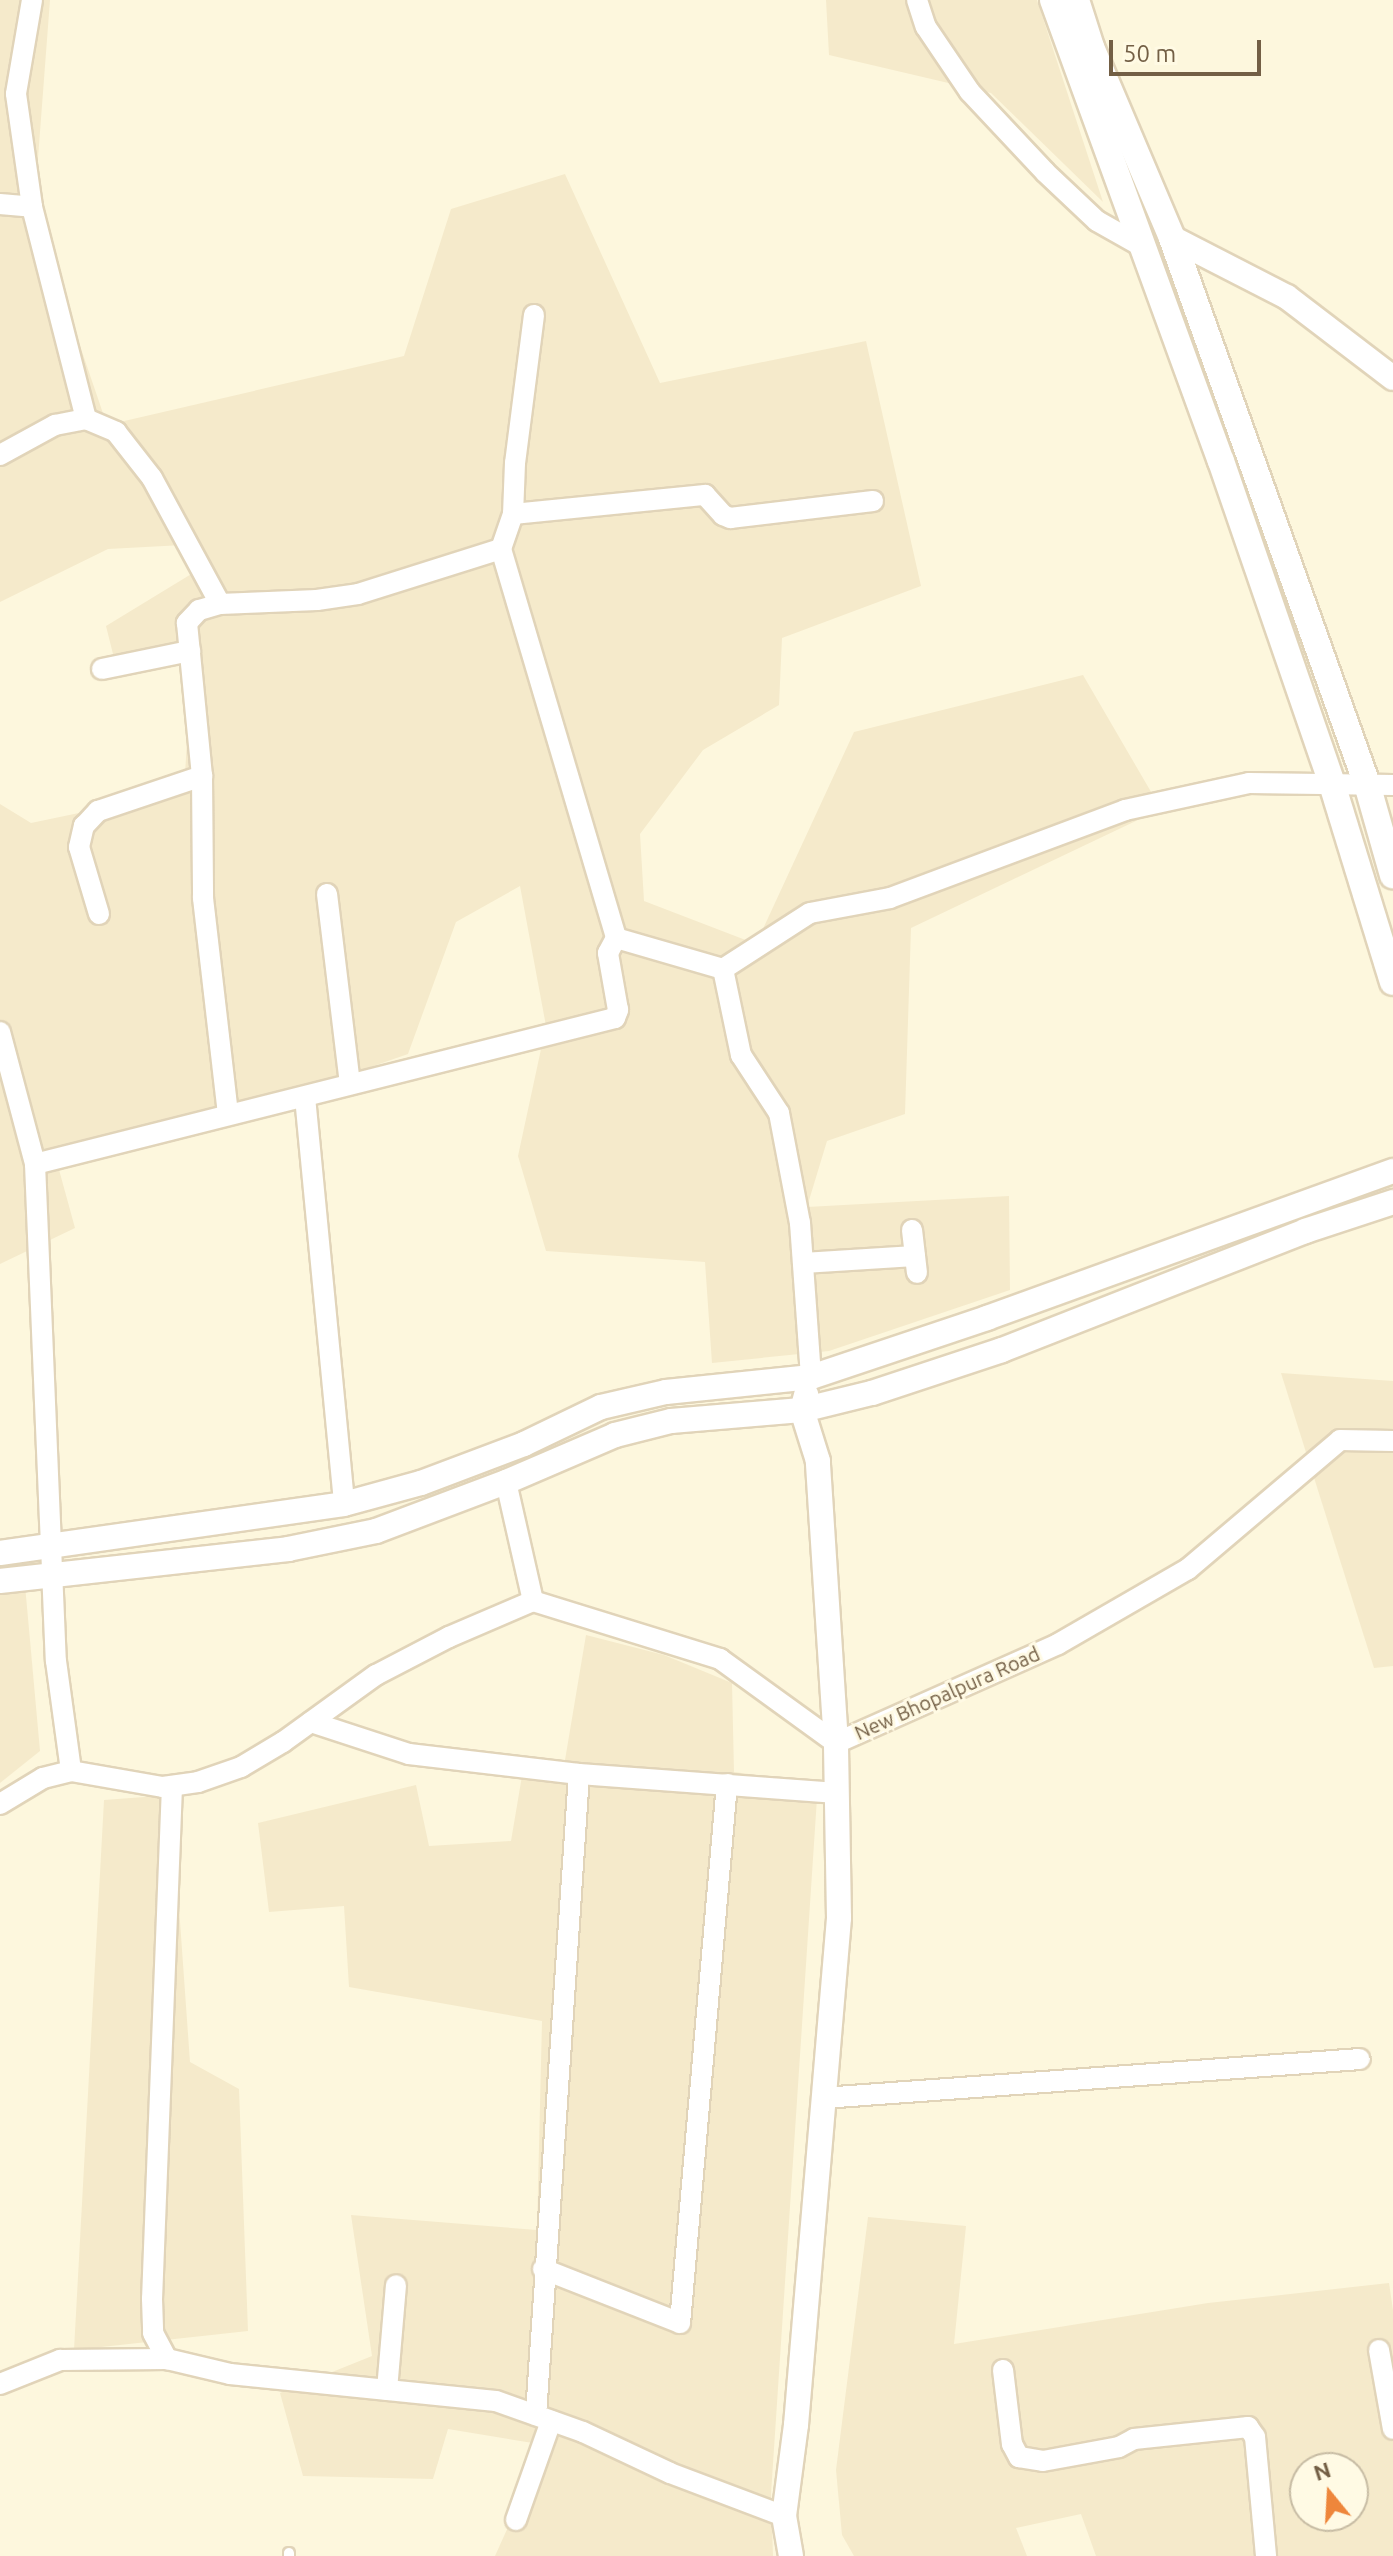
<!DOCTYPE html>
<style>
body{margin:0}
#map{position:relative;width:1393px;height:2556px;overflow:hidden;background:#fdf7dd;font-family:Ubuntu,sans-serif}
div>[style]{position:absolute}
.residential>*{inset:0;background:#f5eacb}
.roads{filter:drop-shadow(2px 0 #e1d4b9) drop-shadow(-2px 0 #e1d4b9) drop-shadow(0 2px #e1d4b9) drop-shadow(0 -2px #e1d4b9)}
.service>*{height:10px;margin:-5px;padding:0 5px;transform-origin:5px;border-radius:5px;background:#fff}
.minor>*{height:20px;margin:-10px;padding:0 10px;transform-origin:10px;border-radius:10px;background:#fff}
.tertiary>*{height:24px;margin:-12px;padding:0 12px;transform-origin:12px;border-radius:12px;background:#fff}
.secondary>*{height:26px;margin:-13px;padding:0 13px;transform-origin:13px;border-radius:13px;background:#fff}
span{translate:-50% -50%;white-space:nowrap;text-align:center;line-height:1.15;-webkit-text-stroke:6px #fffae4;paint-order:stroke}
.street-label{font-size:20px;color:#735f45}
.north{position:absolute;left:1289px;top:2452px;width:80px;height:80px;box-sizing:border-box;background:#fffae4;border:2px solid #c7bca4;border-radius:50%;rotate:342deg;font-size:22px;font-weight:700;line-height:32px;text-align:center;color:#735f45}
.north::after{content:'';display:block;margin:auto;width:28px;height:36px;background:#ee863b;clip-path:polygon(50% 0,100% 100%,50% 72%,0 100%)}
.scale{position:absolute;left:1109px;top:40px;width:152px;height:36px;box-sizing:border-box;border:4px solid #735f45;border-top:0;padding-left:10px;font-size:24px;line-height:28px;white-space:nowrap;color:#735f45;-webkit-text-stroke:6px #fffae4;paint-order:stroke}
</style>
<div id="map">
<div class="residential">
<div style="clip-path:polygon(0 0,50px 0,34px 211px,107px 425px,404px 356px,451px 209px,565px 174px,660px 383px,866px 341px,921px 586px,782px 638px,779px 705px,703px 750px,640px 834px,644px 901px,756px 944px,854px 732px,1083px 675px,1161px 809px,911px 928px,905px 1114px,827px 1141px,807px 1207px,1009px 1196px,1010px 1290px,829px 1351px,712px 1363px,705px 1262px,546px 1251px,518px 1156px,546px 1026px,520px 886px,456px 922px,408px 1054px,296px 1093px,55px 1155px,75px 1228px,0 1264px,0 804px,31px 823px,184px 791px,192px 657px,117px 670px,106px 626px,193px 573px,183px 545px,108px 549px,0 602px)"></div>
<div style="clip-path:polygon(826px 0,1037px 0,1103px 202px,991px 93px,829px 55px)"></div>
<div style="clip-path:polygon(1281px 1373px,1393px 1381px,1393px 1666px,1374px 1668px)"></div>
<div style="clip-path:polygon(24px 1574px,40px 1751px,0 1783px,0 1587px)"></div>
<div style="clip-path:polygon(586px 1635px,664px 1655px,732px 1683px,734px 1772px,818px 1783px,771px 2494px,773px 2556px,495px 2556px,545px 2445px,448px 2429px,433px 2479px,303px 2476px,280px 2393px,372px 2356px,351px 2215px,537px 2230px,542px 2021px,349px 1987px,344px 1906px,269px 1912px,258px 1823px,416px 1785px,429px 1846px,511px 1841px,524px 1764px,565px 1760px)"></div>
<div style="clip-path:polygon(171px 1795px,190px 2062px,239px 2089px,248px 2331px,74px 2350px,104px 1800px)"></div>
<div style="clip-path:polygon(evenodd,868px 2217px,966px 2226px,954px 2344px,1208px 2303px,1389px 2283px,1393px 2310px,1393px 2556px,1096px 2556px,1081px 2514px,1016px 2528px,1027px 2556px,854px 2556px,842px 2535px,836px 2470px,868px 2217px,1305px 2468px,1353px 2468px,1353px 2516px,1305px 2516px,1305px 2468px)"></div>
</div>
<div class="roads">
<div class="service">
<div style="left:289px;top:2556px;width:3px;rotate:-90deg"></div>
</div>
<div class="minor">
<div style="left:32px;top:0;width:95px;rotate:99.7deg"></div>
<div style="left:16px;top:94px;width:114px;rotate:81.9deg"></div>
<div style="left:32px;top:207px;width:219px;rotate:75.7deg"></div>
<div style="left:86px;top:419px;width:33px;rotate:23deg"></div>
<div style="left:116px;top:432px;width:58px;rotate:52deg"></div>
<div style="left:152px;top:478px;width:143px;rotate:61.6deg"></div>
<div style="left:220px;top:604px;width:97px;rotate:-2.4deg"></div>
<div style="left:317px;top:600px;width:41px;rotate:-8.3deg"></div>
<div style="left:358px;top:594px;width:150px;rotate:-17.5deg"></div>
<div style="left:917px;top:0;width:28px;rotate:72deg"></div>
<div style="left:926px;top:27px;width:78px;rotate:55.9deg"></div>
<div style="left:970px;top:92px;width:110px;rotate:46.8deg"></div>
<div style="left:1045px;top:172px;width:71px;rotate:43.3deg"></div>
<div style="left:1097px;top:221px;width:55px;rotate:29.4deg"></div>
<div style="left:0;top:204px;width:32px;rotate:5deg"></div>
<div style="left:534px;top:315px;width:149px;rotate:97.3deg"></div>
<div style="left:515px;top:463px;width:51px;rotate:92.2deg"></div>
<div style="left:513px;top:514px;width:37px;rotate:109deg"></div>
<div style="left:501px;top:549px;width:406px;rotate:73.5deg"></div>
<div style="left:616px;top:938px;width:111px;rotate:16.2deg"></div>
<div style="left:723px;top:969px;width:88px;rotate:78.2deg"></div>
<div style="left:741px;top:1055px;width:69px;rotate:56.8deg"></div>
<div style="left:779px;top:1113px;width:112px;rotate:79.2deg"></div>
<div style="left:800px;top:1223px;width:154px;rotate:85.9deg"></div>
<div style="left:0;top:455px;width:63px;rotate:-28.6deg"></div>
<div style="left:55px;top:425px;width:32px;rotate:-11deg"></div>
<div style="left:513px;top:514px;width:193px;rotate:-5.7deg"></div>
<div style="left:705px;top:495px;width:27px;rotate:48deg"></div>
<div style="left:723px;top:515px;width:8px;rotate:23deg"></div>
<div style="left:730px;top:518px;width:144px;rotate:-6.8deg"></div>
<div style="left:220px;top:604px;width:22px;rotate:164deg"></div>
<div style="left:199px;top:610px;width:18px;rotate:133deg"></div>
<div style="left:187px;top:623px;width:154px;rotate:84.4deg"></div>
<div style="left:202px;top:776px;width:122px;rotate:89.5deg"></div>
<div style="left:203px;top:898px;width:217px;rotate:83.4deg"></div>
<div style="left:102px;top:669px;width:90px;rotate:-11.6deg"></div>
<div style="left:327px;top:894px;width:190px;rotate:83.1deg"></div>
<div style="left:99px;top:914px;width:70px;rotate:-106.6deg"></div>
<div style="left:79px;top:847px;width:22px;rotate:-77deg"></div>
<div style="left:84px;top:826px;width:21px;rotate:-47deg"></div>
<div style="left:98px;top:811px;width:110px;rotate:-18.6deg"></div>
<div style="left:723px;top:969px;width:103px;rotate:-32.8deg"></div>
<div style="left:810px;top:913px;width:81px;rotate:-10.6deg"></div>
<div style="left:890px;top:898px;width:251px;rotate:-20.5deg"></div>
<div style="left:1125px;top:810px;width:127px;rotate:-12.3deg"></div>
<div style="left:1249px;top:783px;width:144px;rotate:0.8deg"></div>
<div style="left:0;top:1032px;width:137px;rotate:75.1deg"></div>
<div style="left:35px;top:1164px;width:497px;rotate:87.6deg"></div>
<div style="left:56px;top:1661px;width:111px;rotate:82.2deg"></div>
<div style="left:305px;top:1097px;width:409px;rotate:84.5deg"></div>
<div style="left:35px;top:1164px;width:598px;rotate:-14.13deg"></div>
<div style="left:615px;top:1018px;width:9px;rotate:-69deg"></div>
<div style="left:618px;top:1010px;width:58px;rotate:-100deg"></div>
<div style="left:608px;top:953px;width:17px;rotate:-62deg"></div>
<div style="left:912px;top:1230px;width:43px;rotate:83.4deg"></div>
<div style="left:803px;top:1263px;width:112px;rotate:-3.6deg"></div>
<div style="left:506px;top:1482px;width:122px;rotate:77.2deg"></div>
<div style="left:311px;top:1722px;width:103px;rotate:18.1deg"></div>
<div style="left:409px;top:1754px;width:171px;rotate:6.7deg"></div>
<div style="left:579px;top:1774px;width:259px;rotate:4.2deg"></div>
<div style="left:172px;top:1786px;width:513px;rotate:92.23deg"></div>
<div style="left:152px;top:2299px;width:34px;rotate:88deg"></div>
<div style="left:153px;top:2333px;width:30px;rotate:62deg"></div>
<div style="left:167px;top:2359px;width:65px;rotate:13.4deg"></div>
<div style="left:230px;top:2374px;width:267px;rotate:5.8deg"></div>
<div style="left:496px;top:2401px;width:92px;rotate:19.6deg"></div>
<div style="left:583px;top:2432px;width:96px;rotate:25.2deg"></div>
<div style="left:670px;top:2473px;width:122px;rotate:20.7deg"></div>
<div style="left:0;top:1804px;width:50px;rotate:-31.2deg"></div>
<div style="left:43px;top:1778px;width:29px;rotate:-14deg"></div>
<div style="left:71px;top:1771px;width:93px;rotate:9.9deg"></div>
<div style="left:163px;top:1787px;width:35px;rotate:-8deg"></div>
<div style="left:198px;top:1782px;width:46px;rotate:-19.2deg"></div>
<div style="left:241px;top:1767px;width:49px;rotate:-30.8deg"></div>
<div style="left:283px;top:1742px;width:115px;rotate:-35.8deg"></div>
<div style="left:376px;top:1675px;width:82px;rotate:-27.5deg"></div>
<div style="left:449px;top:1637px;width:91px;rotate:-23.2deg"></div>
<div style="left:533px;top:1601px;width:196px;rotate:17.2deg"></div>
<div style="left:720px;top:1659px;width:143px;rotate:35.9deg"></div>
<div style="left:836px;top:1743px;width:243px;rotate:-24deg"></div>
<div style="left:1058px;top:1644px;width:150px;rotate:-30deg"></div>
<div style="left:1188px;top:1569px;width:199px;rotate:-40.3deg"></div>
<div style="left:1340px;top:1440px;width:53px;rotate:1.1deg"></div>
<div style="left:823px;top:2098px;width:538px;rotate:-4.15deg"></div>
<div style="left:543px;top:2269px;width:147px;rotate:21.5deg"></div>
<div style="left:680px;top:2323px;width:541px;rotate:-85.02deg"></div>
<div style="left:1379px;top:2350px;width:80px;rotate:80deg"></div>
<div style="left:1003px;top:2370px;width:75px;rotate:83.1deg"></div>
<div style="left:1012px;top:2444px;width:15px;rotate:62deg"></div>
<div style="left:1019px;top:2457px;width:24px;rotate:9deg"></div>
<div style="left:1043px;top:2461px;width:77px;rotate:-10.4deg"></div>
<div style="left:1119px;top:2447px;width:17px;rotate:-28deg"></div>
<div style="left:1134px;top:2439px;width:115px;rotate:-6deg"></div>
<div style="left:1248px;top:2427px;width:12px;rotate:55deg"></div>
<div style="left:1255px;top:2437px;width:120px;rotate:84.7deg"></div>
<div style="left:0;top:2384px;width:65px;rotate:-21.8deg"></div>
<div style="left:60px;top:2360px;width:107px;rotate:-0.5deg"></div>
<div style="left:387px;top:2390px;width:105px;rotate:-85.1deg"></div>
<div style="left:536px;top:2415px;width:642px;rotate:-86.16deg"></div>
<div style="left:516px;top:2520px;width:105px;rotate:-70.5deg"></div>
</div>
<div class="tertiary">
<div style="left:1172px;top:238px;width:129px;rotate:27.2deg"></div>
<div style="left:1287px;top:297px;width:133px;rotate:37.4deg"></div>
<div style="left:0;top:1553px;width:347px;rotate:-8.1deg"></div>
<div style="left:344px;top:1504px;width:80px;rotate:-15.3deg"></div>
<div style="left:421px;top:1483px;width:110px;rotate:-20.7deg"></div>
<div style="left:524px;top:1444px;width:85px;rotate:-25.7deg"></div>
<div style="left:601px;top:1407px;width:67px;rotate:-13deg"></div>
<div style="left:666px;top:1392px;width:146px;rotate:-5.9deg"></div>
<div style="left:811px;top:1377px;width:186px;rotate:-18.5deg"></div>
<div style="left:987px;top:1318px;width:432px;rotate:-19.9deg"></div>
<div style="left:0;top:1581px;width:290px;rotate:-6.3deg"></div>
<div style="left:288px;top:1549px;width:90px;rotate:-11.6deg"></div>
<div style="left:376px;top:1531px;width:139px;rotate:-20.7deg"></div>
<div style="left:506px;top:1482px;width:119px;rotate:-23.3deg"></div>
<div style="left:615px;top:1435px;width:58px;rotate:-14deg"></div>
<div style="left:671px;top:1421px;width:131px;rotate:-4.8deg"></div>
<div style="left:802px;top:1410px;width:72px;rotate:-13.7deg"></div>
<div style="left:872px;top:1393px;width:137px;rotate:-18.3deg"></div>
<div style="left:1002px;top:1350px;width:326px;rotate:-21.4deg"></div>
<div style="left:1305px;top:1231px;width:93px;rotate:-18.2deg"></div>
<div style="left:791px;top:2556px;width:41px;rotate:-99.9deg"></div>
<div style="left:784px;top:2516px;width:92px;rotate:-82.5deg"></div>
<div style="left:796px;top:2425px;width:509px;rotate:-85.15deg"></div>
<div style="left:839px;top:1918px;width:175px;rotate:-91deg"></div>
<div style="left:836px;top:1743px;width:283px;rotate:-93.7deg"></div>
<div style="left:818px;top:1461px;width:53px;rotate:-107.4deg"></div>
<div style="left:802px;top:1410px;width:16px;rotate:-75deg"></div>
</div>
<div class="secondary">
<div style="left:1053px;top:0;width:491px;rotate:70deg"></div>
<div style="left:1221px;top:461px;width:342px;rotate:71deg"></div>
<div style="left:1332px;top:784px;width:207px;rotate:72.9deg"></div>
<div style="left:1076px;top:0;width:49px;rotate:72.3deg"></div>
<div style="left:1091px;top:47px;width:207px;rotate:67deg"></div>
<div style="left:1172px;top:238px;width:580px;rotate:70.35deg"></div>
<div style="left:1367px;top:784px;width:95px;rotate:74.1deg"></div>
</div>
</div>
<div class="street-label">
<span style="left:947px;top:1693px;rotate:-24deg">New Bhopalpura Road</span>
</div>
<div class="north">N</div>
<div class="scale">50 m</div>
</div>
